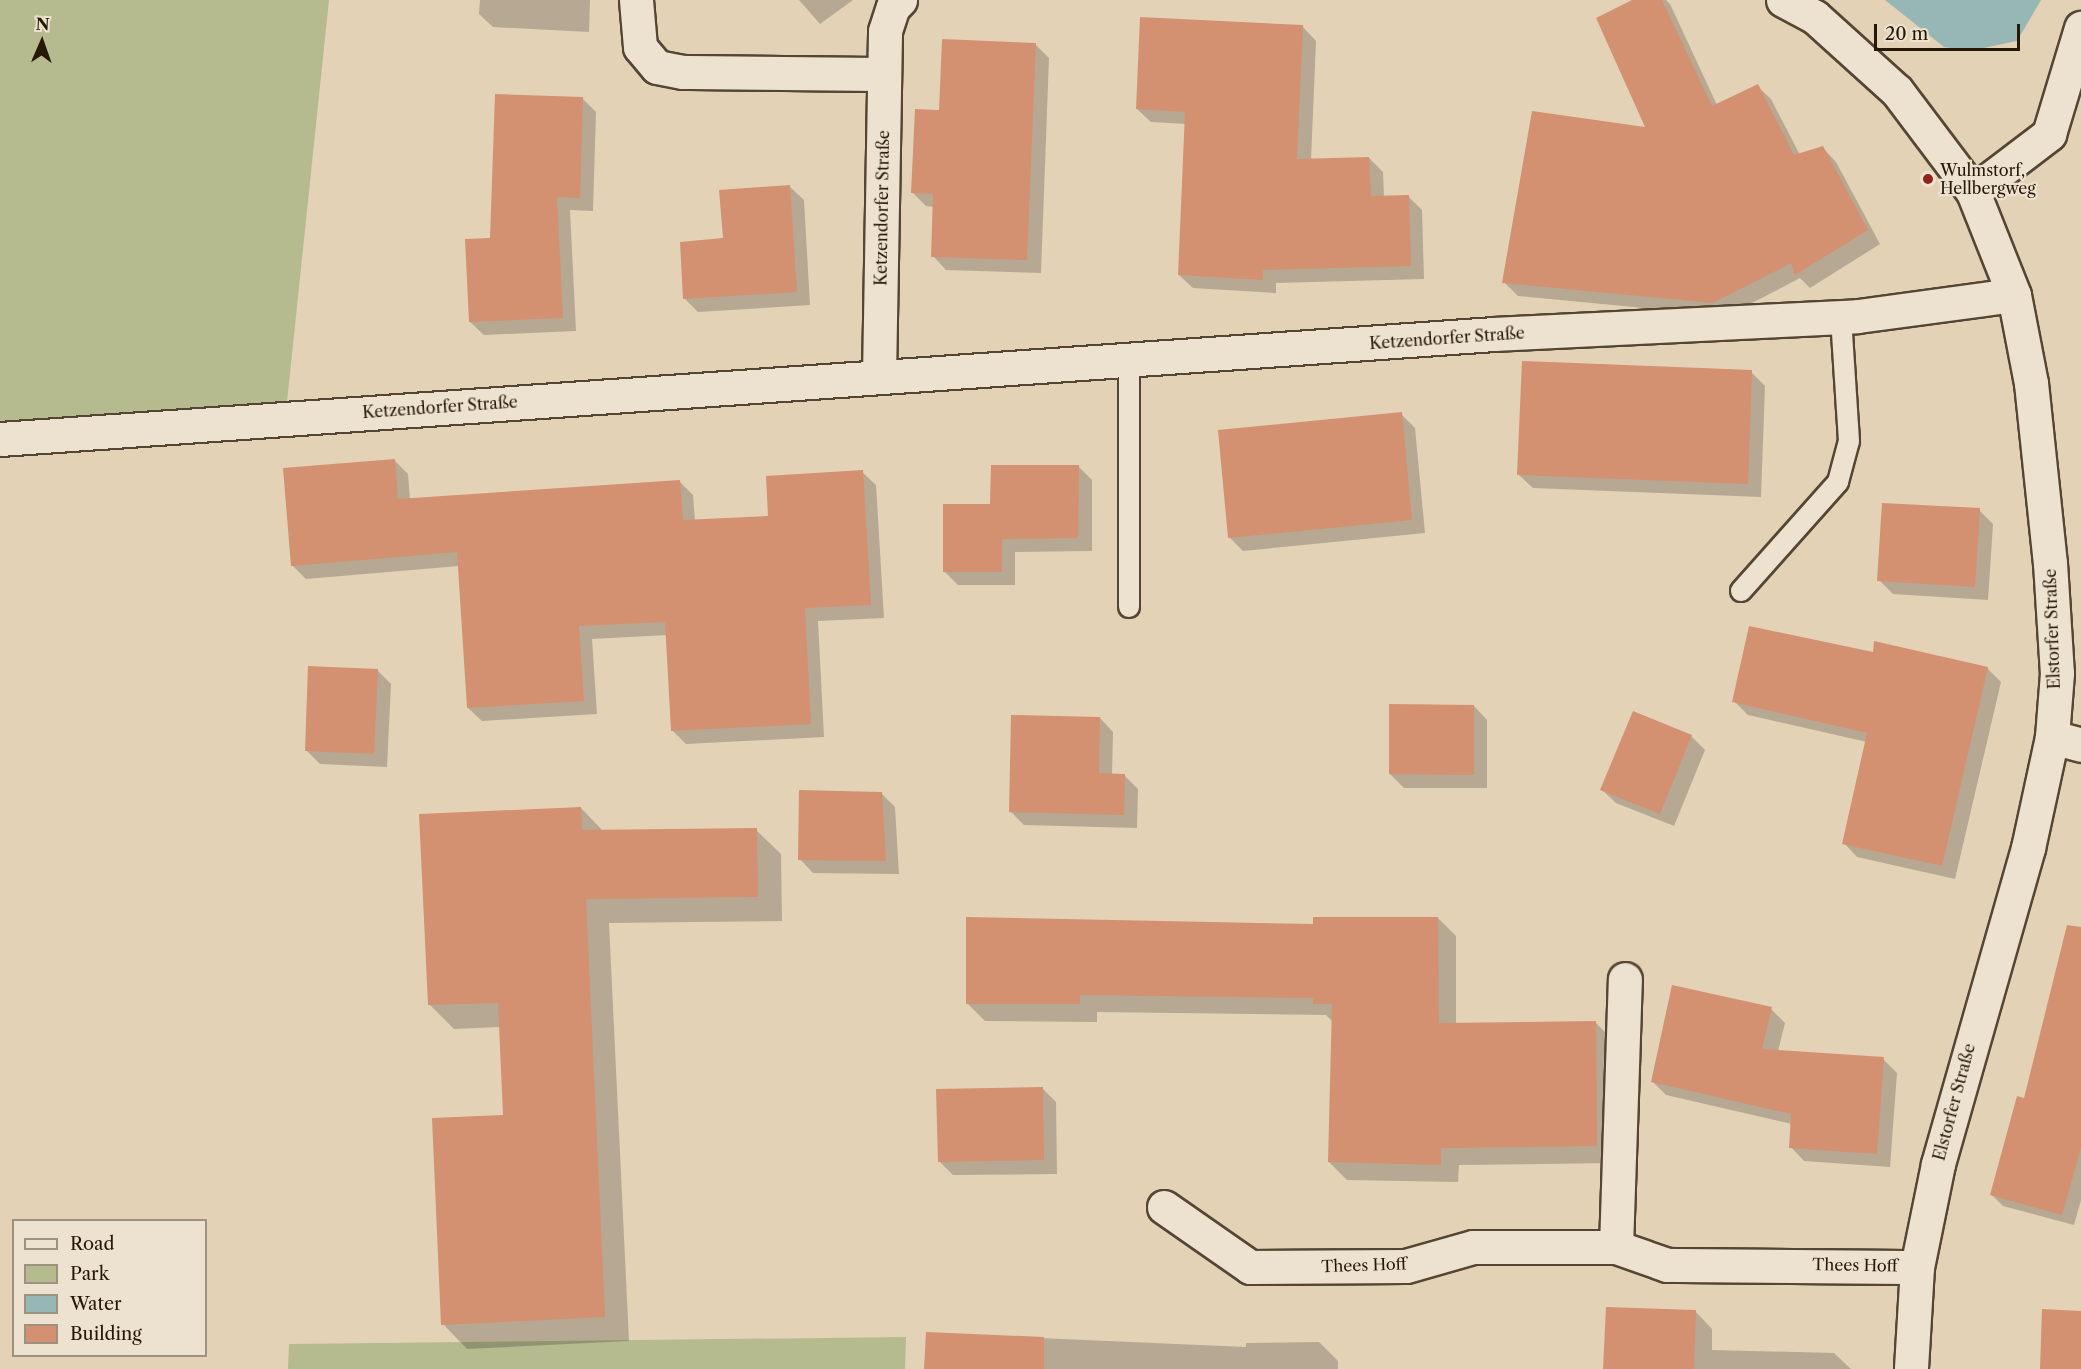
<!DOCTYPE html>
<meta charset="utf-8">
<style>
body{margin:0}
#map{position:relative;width:2081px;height:1369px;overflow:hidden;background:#e4d2b7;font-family:"Libre Caslon Text",serif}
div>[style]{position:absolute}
.green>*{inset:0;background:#b5bb8e}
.water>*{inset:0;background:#97b6b6}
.shadow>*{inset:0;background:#0003}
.building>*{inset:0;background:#d39171}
.roads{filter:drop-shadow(2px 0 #554633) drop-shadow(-2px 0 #554633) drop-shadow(0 2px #554633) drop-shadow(0 -2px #554633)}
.service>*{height:20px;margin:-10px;padding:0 10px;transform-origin:10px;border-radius:10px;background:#ede2d0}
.minor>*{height:33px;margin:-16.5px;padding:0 16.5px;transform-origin:16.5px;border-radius:16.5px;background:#ede2d0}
.secondary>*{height:33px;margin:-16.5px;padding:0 16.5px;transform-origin:16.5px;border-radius:16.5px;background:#ede2d0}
.dots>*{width:16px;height:16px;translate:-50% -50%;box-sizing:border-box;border:3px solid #ede2d0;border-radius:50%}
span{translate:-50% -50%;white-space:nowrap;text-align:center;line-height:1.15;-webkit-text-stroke:4.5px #ede2d0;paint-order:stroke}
.poi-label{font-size:16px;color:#251807}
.left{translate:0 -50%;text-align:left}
.street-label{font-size:16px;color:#251807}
.legend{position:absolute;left:12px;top:1219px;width:195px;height:138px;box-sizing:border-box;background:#ede2d0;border:2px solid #9d9180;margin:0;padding:8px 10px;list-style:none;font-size:18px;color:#251807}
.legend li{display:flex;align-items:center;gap:12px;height:30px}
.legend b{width:30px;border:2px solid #9d9180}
.north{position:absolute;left:12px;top:12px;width:60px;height:60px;-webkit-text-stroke:4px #ede2d0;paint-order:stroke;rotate:2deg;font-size:16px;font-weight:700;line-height:24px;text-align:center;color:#251807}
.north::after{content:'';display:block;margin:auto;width:21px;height:27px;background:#251807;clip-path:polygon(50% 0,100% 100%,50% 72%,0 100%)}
.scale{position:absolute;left:1874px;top:24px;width:146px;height:27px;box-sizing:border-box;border:3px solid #251807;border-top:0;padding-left:8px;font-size:18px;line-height:21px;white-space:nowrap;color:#251807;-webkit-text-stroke:4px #ede2d0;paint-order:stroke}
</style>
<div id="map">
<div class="green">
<div style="clip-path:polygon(0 0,329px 0,284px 431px,0 454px)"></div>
<div style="clip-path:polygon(906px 1337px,905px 1369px,288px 1369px,289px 1344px)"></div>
</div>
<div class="water">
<div style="clip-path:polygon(1885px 0,2041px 0,2017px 41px,1969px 51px,1944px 47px)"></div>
</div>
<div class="shadow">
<div style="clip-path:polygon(480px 0,590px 0,589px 32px,493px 27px,479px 14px)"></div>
<div style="clip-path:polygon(799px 0,853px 0,820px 24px)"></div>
<div style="clip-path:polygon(1636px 0,1666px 0,1670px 4px,1717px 105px,1757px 86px,1771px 99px,1800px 155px,1823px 148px,1836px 162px,1880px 244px,1810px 288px,1800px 278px,1727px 316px,1518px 296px,1504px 282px,1647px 129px)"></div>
<div style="clip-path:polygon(1303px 27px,1316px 41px,1311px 160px,1369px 158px,1383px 172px,1384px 197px,1408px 196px,1422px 210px,1424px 279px,1276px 283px,1276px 293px,1193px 288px,1179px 275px,1186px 124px,1151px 122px,1137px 109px)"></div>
<div style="clip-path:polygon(1035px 44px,1049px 58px,1041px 273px,946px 270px,933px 256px,934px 207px,926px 206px,913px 193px,941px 112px)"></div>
<div style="clip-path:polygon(583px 99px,596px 112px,593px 211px,570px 210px,576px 331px,484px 335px,470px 322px,492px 239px)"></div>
<div style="clip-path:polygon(790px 187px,804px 200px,810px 305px,698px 312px,685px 299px,725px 240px)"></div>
<div style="clip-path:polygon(1751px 372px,1765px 386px,1761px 497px,1533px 488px,1519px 475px)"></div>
<div style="clip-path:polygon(1401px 414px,1415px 428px,1425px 533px,1243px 551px,1229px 537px)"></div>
<div style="clip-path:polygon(394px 460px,408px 474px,410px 500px,680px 482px,693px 495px,695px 521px,770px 517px,862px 472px,876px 485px,884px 618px,818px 621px,824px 737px,686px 744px,672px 730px,667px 635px,592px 639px,597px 714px,482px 721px,468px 708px,459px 566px,306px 579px,292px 565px)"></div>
<div style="clip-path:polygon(1078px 466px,1092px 480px,1092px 551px,1015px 552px,1015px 585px,958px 585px,945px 572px,992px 505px)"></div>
<div style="clip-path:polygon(1979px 510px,1993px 524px,1988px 600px,1893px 594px,1879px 580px)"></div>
<div style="clip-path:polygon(1987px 668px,2001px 682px,1955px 879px,1857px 857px,1844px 843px,1867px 742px,1748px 715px,1734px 701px)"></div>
<div style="clip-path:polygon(377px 670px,391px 684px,387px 767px,320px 764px,307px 751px)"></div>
<div style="clip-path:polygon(1474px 706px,1487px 720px,1487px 788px,1404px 788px,1390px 774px)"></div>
<div style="clip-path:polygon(1100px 718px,1113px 732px,1112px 775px,1125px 776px,1138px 789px,1137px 828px,1024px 825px,1010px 811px)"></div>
<div style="clip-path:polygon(1691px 736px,1705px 750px,1674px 826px,1616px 803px,1602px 790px)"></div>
<div style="clip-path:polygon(881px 793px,895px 807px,899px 874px,813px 873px,800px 859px)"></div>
<div style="clip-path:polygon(581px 808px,603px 831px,756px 830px,781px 854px,782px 921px,609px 923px,629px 1341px,467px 1349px,443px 1324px,505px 1116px,500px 1027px,454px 1029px,429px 1004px)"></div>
<div style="clip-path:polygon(1438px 918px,1456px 936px,1456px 1024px,1595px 1022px,1613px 1040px,1614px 1163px,1459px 1165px,1458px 1182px,1347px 1180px,1329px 1162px,1333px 1022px,1326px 1015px,1097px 1012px,1097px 1022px,985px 1021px,967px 1003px,1315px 925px)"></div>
<div style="clip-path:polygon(2081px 954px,2081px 1200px,2074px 1225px,2003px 1206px,1992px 1195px)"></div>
<div style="clip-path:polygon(1771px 1009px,1785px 1023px,1778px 1051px,1883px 1059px,1897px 1073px,1890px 1167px,1804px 1161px,1791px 1147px,1792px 1124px,1666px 1095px,1652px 1081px)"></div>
<div style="clip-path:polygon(1042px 1088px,1056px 1102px,1057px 1174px,953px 1175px,939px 1161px)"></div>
<div style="clip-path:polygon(1695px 1311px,1712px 1329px,1712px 1350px,1834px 1353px,1851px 1369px,1605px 1369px)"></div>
<div style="clip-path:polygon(927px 1333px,1246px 1347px,1246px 1343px,1319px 1342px,1338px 1361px,1338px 1369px,926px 1369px)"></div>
</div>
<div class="building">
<div style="clip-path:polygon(1632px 0,1662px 0,1712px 106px,1758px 84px,1794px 155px,1823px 146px,1868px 230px,1795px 275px,1791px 263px,1713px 303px,1502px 283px,1532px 111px,1645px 127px,1596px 18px)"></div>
<div style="clip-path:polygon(1140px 17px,1303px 25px,1297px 159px,1369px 157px,1371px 196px,1409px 195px,1411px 266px,1263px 270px,1263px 280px,1178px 275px,1185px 112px,1136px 109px)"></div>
<div style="clip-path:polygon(942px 39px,1036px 43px,1027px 260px,931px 257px,933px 194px,911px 193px,915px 109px,939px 110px)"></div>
<div style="clip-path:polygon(495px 94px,583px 97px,580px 198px,557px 197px,563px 318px,469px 322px,465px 239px,490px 238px)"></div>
<div style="clip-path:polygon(790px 185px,797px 292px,683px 299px,680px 242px,723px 238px,719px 190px)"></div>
<div style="clip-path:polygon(1522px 361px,1752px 370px,1748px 484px,1517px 475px)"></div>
<div style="clip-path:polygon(1402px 412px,1412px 520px,1228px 538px,1218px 430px)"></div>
<div style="clip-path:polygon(395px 459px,398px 499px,680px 480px,683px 520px,768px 516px,766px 476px,863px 470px,871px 605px,805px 608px,811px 724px,671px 731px,665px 622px,579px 626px,584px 701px,467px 708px,457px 552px,291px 566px,283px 468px)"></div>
<div style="clip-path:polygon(991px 465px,1079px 465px,1078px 538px,1002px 539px,1002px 572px,943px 572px,943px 504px,990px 504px)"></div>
<div style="clip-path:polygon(1882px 503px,1980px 508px,1975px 587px,1877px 581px)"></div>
<div style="clip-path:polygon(1749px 626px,1873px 652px,1874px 641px,1988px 667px,1942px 866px,1842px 844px,1867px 733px,1732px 702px)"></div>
<div style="clip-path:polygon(308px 666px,378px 669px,374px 754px,305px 751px)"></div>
<div style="clip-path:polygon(1389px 704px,1474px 705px,1474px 775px,1389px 774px)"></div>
<div style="clip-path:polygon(1633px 711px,1692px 735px,1660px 814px,1600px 790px)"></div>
<div style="clip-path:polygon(1011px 715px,1100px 717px,1099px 773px,1125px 774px,1124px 815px,1009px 812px)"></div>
<div style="clip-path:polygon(799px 790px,882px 792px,886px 861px,798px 860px)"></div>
<div style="clip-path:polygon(581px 807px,582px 830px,757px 828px,758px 897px,586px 899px,605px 1317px,441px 1325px,432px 1118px,503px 1115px,498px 1003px,428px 1005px,419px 814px)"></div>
<div style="clip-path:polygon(966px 917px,1313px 924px,1313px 917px,1438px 917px,1439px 1023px,1596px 1021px,1597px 1146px,1441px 1148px,1441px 1165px,1328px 1162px,1332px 1004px,1313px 1004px,1313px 998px,1080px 995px,1080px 1004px,966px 1004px)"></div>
<div style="clip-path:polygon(2067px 925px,2081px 927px,2081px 1148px,2062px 1215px,1990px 1195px,2017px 1096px,2024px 1098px)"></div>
<div style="clip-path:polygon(1672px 985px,1772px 1007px,1762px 1049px,1884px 1057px,1877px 1154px,1789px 1148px,1791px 1114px,1651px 1082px)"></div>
<div style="clip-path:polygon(1043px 1087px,1044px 1160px,938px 1162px,936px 1089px)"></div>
<div style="clip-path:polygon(1606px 1307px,1696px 1310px,1694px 1369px,1603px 1369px)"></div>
<div style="clip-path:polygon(2042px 1309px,2081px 1311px,2081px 1369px,2040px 1369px)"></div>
<div style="clip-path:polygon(926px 1332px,1044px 1337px,1044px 1369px,924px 1369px)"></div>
</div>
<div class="roads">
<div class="service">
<div style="left:1129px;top:359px;width:248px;rotate:90deg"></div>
<div style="left:1741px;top:591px;width:146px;rotate:-48.3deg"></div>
<div style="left:1838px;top:482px;width:42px;rotate:-75deg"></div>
<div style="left:1849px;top:441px;width:125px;rotate:-93.7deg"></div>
</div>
<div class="minor">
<div style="left:636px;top:0;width:47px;rotate:85.1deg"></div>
<div style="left:640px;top:47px;width:26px;rotate:50deg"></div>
<div style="left:657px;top:67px;width:26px;rotate:11deg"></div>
<div style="left:683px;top:72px;width:201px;rotate:0.6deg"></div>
<div style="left:1973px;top:192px;width:96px;rotate:-37.3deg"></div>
<div style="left:2049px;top:134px;width:111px;rotate:-73.2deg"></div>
<div style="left:879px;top:377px;width:346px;rotate:-89deg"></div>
<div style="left:885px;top:31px;width:25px;rotate:-72deg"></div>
<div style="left:893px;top:7px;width:10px;rotate:-45deg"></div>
<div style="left:0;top:439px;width:1497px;rotate:-4.02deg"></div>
<div style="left:1493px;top:334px;width:365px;rotate:-2.8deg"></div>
<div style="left:1858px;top:316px;width:157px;rotate:-7.7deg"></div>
<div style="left:2052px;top:737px;width:30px;rotate:15deg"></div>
<div style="left:1164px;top:1207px;width:105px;rotate:34.9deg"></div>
<div style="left:1250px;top:1267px;width:156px;rotate:-0.4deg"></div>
<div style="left:1406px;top:1266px;width:70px;rotate:-15.8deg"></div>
<div style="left:1473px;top:1247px;width:143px"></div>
<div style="left:1616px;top:1247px;width:54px;rotate:19.4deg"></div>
<div style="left:1667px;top:1265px;width:250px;rotate:0.5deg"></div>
<div style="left:1616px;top:1247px;width:268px;rotate:-88.1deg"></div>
</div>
<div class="secondary">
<div style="left:1783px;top:0;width:36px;rotate:28deg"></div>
<div style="left:1815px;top:17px;width:110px;rotate:42.1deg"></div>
<div style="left:1897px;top:91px;width:126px;rotate:53deg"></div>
<div style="left:1973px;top:192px;width:111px;rotate:68.3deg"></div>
<div style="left:2014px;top:295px;width:90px;rotate:79.1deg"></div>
<div style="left:2031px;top:383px;width:181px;rotate:84deg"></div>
<div style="left:2050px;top:563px;width:110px;rotate:86.4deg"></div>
<div style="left:2057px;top:673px;width:64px;rotate:94.5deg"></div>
<div style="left:2052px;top:737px;width:114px;rotate:102.2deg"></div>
<div style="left:2028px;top:848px;width:329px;rotate:105.9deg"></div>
<div style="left:1938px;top:1164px;width:105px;rotate:101.5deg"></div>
<div style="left:1917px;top:1267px;width:102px;rotate:93.4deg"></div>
</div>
</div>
<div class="dots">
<div style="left:1928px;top:179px;background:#8f2418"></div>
</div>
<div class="poi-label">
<span class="left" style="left:1940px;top:179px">Wulmstorf,<br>Hellbergweg</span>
</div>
<div class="street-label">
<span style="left:882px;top:208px;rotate:-89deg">Ketzendorfer Straße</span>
<span style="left:1447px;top:338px;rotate:-4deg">Ketzendorfer Straße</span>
<span style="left:440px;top:407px;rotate:-4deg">Ketzendorfer Straße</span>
<span style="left:2052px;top:629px;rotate:-92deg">Elstorfer Straße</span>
<span style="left:1954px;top:1102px;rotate:-75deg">Elstorfer Straße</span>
<span style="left:1364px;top:1265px;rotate:-2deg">Thees Hoff</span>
<span style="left:1855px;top:1265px;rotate:1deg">Thees Hoff</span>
</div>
<ul class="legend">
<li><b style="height:8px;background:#ede2d0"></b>Road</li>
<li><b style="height:16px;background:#b5bb8e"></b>Park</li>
<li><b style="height:16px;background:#97b6b6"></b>Water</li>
<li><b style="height:16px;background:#d39171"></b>Building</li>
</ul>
<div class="north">N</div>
<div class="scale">20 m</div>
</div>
